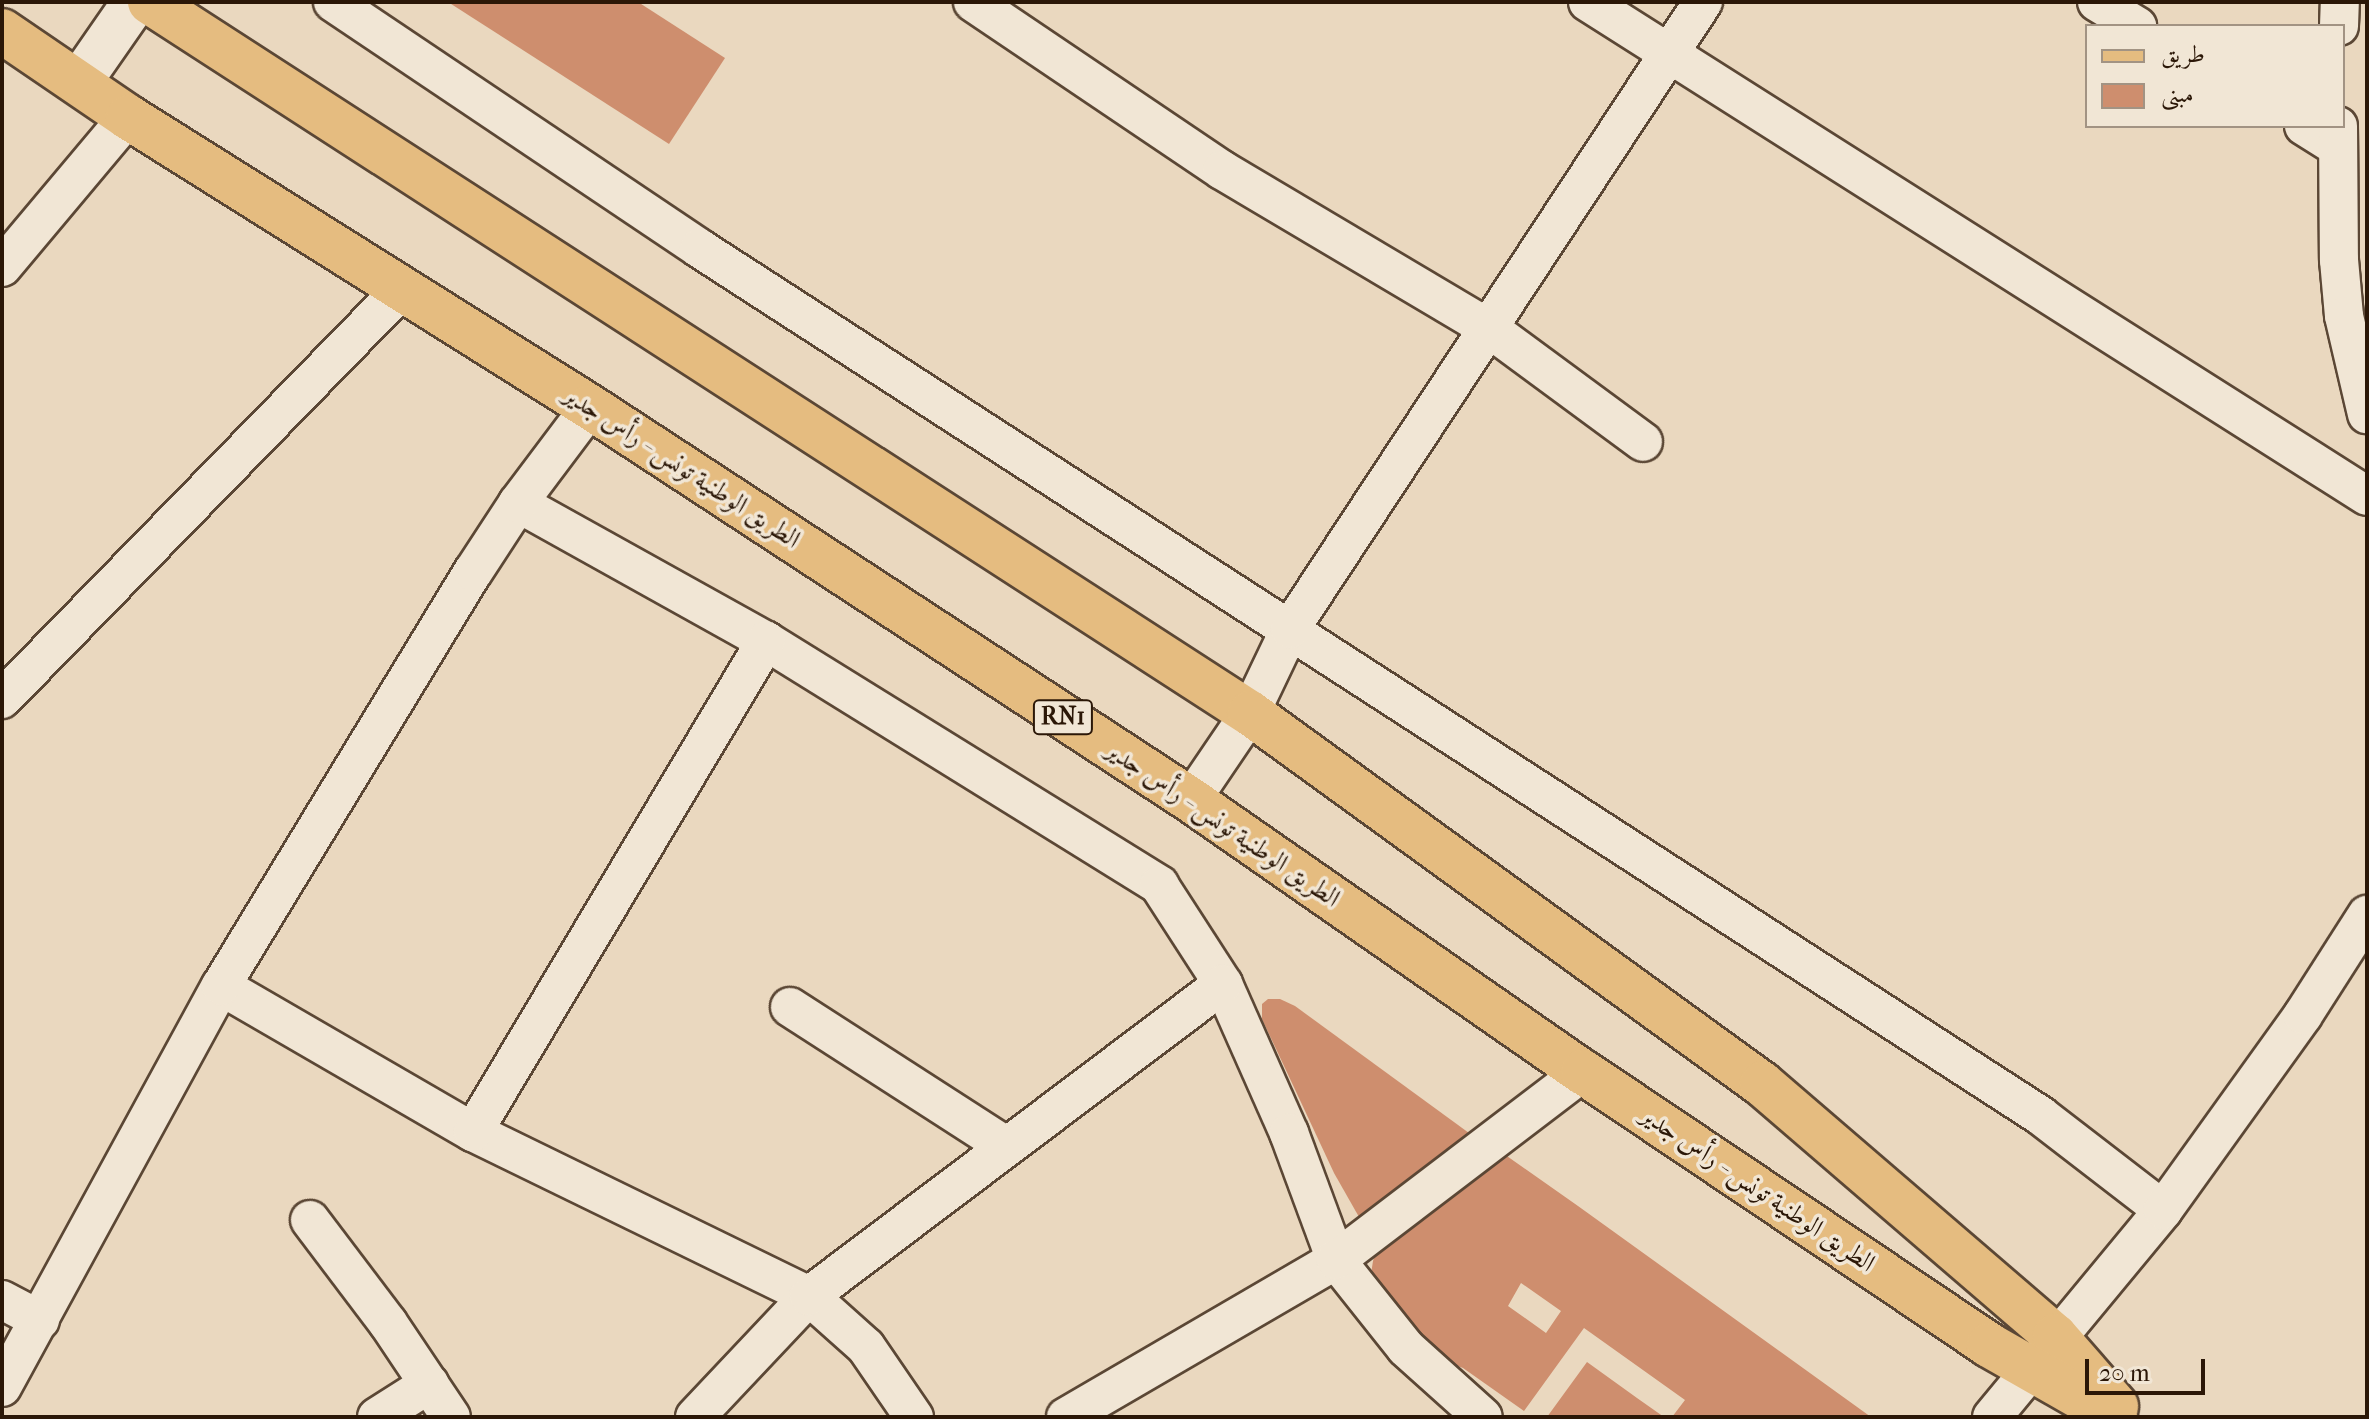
<!DOCTYPE html>
<meta charset="utf-8">
<style>
body{margin:0}
#map{position:relative;width:2369px;height:1419px;overflow:hidden;background:#ead8bf;font-family:"IM FELL French Canon",Amiri,serif}
div>[style]{position:absolute}
.building>*{inset:0;background:#ce8e6e}
.roads{filter:drop-shadow(2px 0 #5b4735) drop-shadow(-2px 0 #5b4735) drop-shadow(0 2px #5b4735) drop-shadow(0 -2px #5b4735)}
.street>*{height:38px;margin:-19px;padding:0 19px;transform-origin:19px;border-radius:19px;background:#f1e6d5}
.secondary>*{height:44px;margin:-22px;padding:0 22px;transform-origin:22px;border-radius:22px;background:#f1e6d5}
.primary>*{height:44px;margin:-22px;padding:0 22px;transform-origin:22px;border-radius:22px;background:#e5bc80}
span{translate:-50% -50%;white-space:nowrap;text-align:center;line-height:1.15;-webkit-text-stroke:7px #f1e6d5;paint-order:stroke}
.shield-label span{padding:2px 6px;background:#f1e6d5;border:2px solid;border-radius:6px;-webkit-text-stroke-width:0}
.shield-label{font-size:24px;color:#2b1707;font-weight:700}
.street-label{font-size:26px;color:#2b1707}
.frame{position:absolute;inset:0;border:4px solid #2b1707;pointer-events:none}
.legend{position:absolute;left:2085px;top:24px;width:260px;height:104px;box-sizing:border-box;background:#f1e6d5;border:2px solid #a29383;margin:0;padding:10px 14px;list-style:none;font-size:24px;color:#2b1707}
.legend li{display:flex;align-items:center;gap:16px;height:40px}
.legend b{width:40px;border:2px solid #a29383}
.scale{position:absolute;left:2085px;top:1359px;width:120px;height:36px;box-sizing:border-box;border:4px solid #2b1707;border-top:0;padding-left:10px;font-size:24px;line-height:28px;white-space:nowrap;color:#2b1707;-webkit-text-stroke:6px #f1e6d5;paint-order:stroke}
</style>
<div id="map">
<div class="building">
<div style="clip-path:polygon(448px 2px,638px 2px,725px 58px,669px 144px)"></div>
<div style="clip-path:polygon(1268px 999px,1280px 999px,1295px 1006px,1469px 1133px,1359px 1217px,1334px 1173px,1262px 1019px,1262px 1004px)"></div>
<div style="clip-path:polygon(evenodd,1504px 1154px,1578px 1206px,1871px 1417px,1672px 1417px,1685px 1400px,1584px 1328px,1524px 1411px,1463px 1368px,1439px 1359px,1375px 1285px,1371px 1274px,1373px 1261px,1376px 1251px,1504px 1154px,1521px 1283px,1561px 1311px,1546px 1333px,1508px 1306px,1521px 1283px)"></div>
<div style="clip-path:polygon(1587px 1362px,1637px 1398px,1664px 1417px,1547px 1417px)"></div>
</div>
<div class="roads">
<div class="street">
<div style="left:333px;top:2px;width:441px;rotate:33.9deg"></div>
<div style="left:699px;top:248px;width:1598px;rotate:32.89deg"></div>
<div style="left:2041px;top:1116px;width:154px;rotate:37.6deg"></div>
<div style="left:973px;top:2px;width:300px;rotate:34deg"></div>
<div style="left:1222px;top:170px;width:312px;rotate:30.7deg"></div>
<div style="left:1490px;top:329px;width:190px;rotate:36.4deg"></div>
<div style="left:1588px;top:2px;width:922px;rotate:32.38deg"></div>
<div style="left:2097px;top:2px;width:47px;rotate:31deg"></div>
<div style="left:2339px;top:26px;width:24px;rotate:-88deg"></div>
<div style="left:2304px;top:126px;width:40px;rotate:32deg"></div>
<div style="left:2338px;top:126px;width:134px;rotate:89.6deg"></div>
<div style="left:2339px;top:260px;width:56px;rotate:84.9deg"></div>
<div style="left:2344px;top:316px;width:101px;rotate:76.8deg"></div>
<div style="left:2px;top:267px;width:196px;rotate:-50deg"></div>
<div style="left:518px;top:503px;width:284px;rotate:29.1deg"></div>
<div style="left:766px;top:641px;width:463px;rotate:31.8deg"></div>
<div style="left:1159px;top:885px;width:118px;rotate:57.1deg"></div>
<div style="left:1223px;top:984px;width:163px;rotate:66.1deg"></div>
<div style="left:1289px;top:1133px;width:135px;rotate:69.7deg"></div>
<div style="left:1336px;top:1260px;width:112px;rotate:51.5deg"></div>
<div style="left:1406px;top:1348px;width:103px;rotate:41.9deg"></div>
<div style="left:2px;top:699px;width:574px;rotate:-45.71deg"></div>
<div style="left:1191px;top:800px;width:105px;rotate:-55.9deg"></div>
<div style="left:1250px;top:713px;width:93px;rotate:-64.5deg"></div>
<div style="left:1290px;top:629px;width:751px;rotate:-56.63deg"></div>
<div style="left:221px;top:986px;width:291px;rotate:30.1deg"></div>
<div style="left:473px;top:1132px;width:374px;rotate:26deg"></div>
<div style="left:809px;top:1296px;width:76px;rotate:41.8deg"></div>
<div style="left:866px;top:1347px;width:85px;rotate:55.6deg"></div>
<div style="left:790px;top:1007px;width:257px;rotate:32.8deg"></div>
<div style="left:473px;top:1132px;width:572px;rotate:-59.17deg"></div>
<div style="left:310px;top:1220px;width:129px;rotate:52.9deg"></div>
<div style="left:388px;top:1323px;width:113px;rotate:56.2deg"></div>
<div style="left:2px;top:1300px;width:43px;rotate:27.8deg"></div>
<div style="left:2px;top:1387px;width:457px;rotate:-61.4deg"></div>
<div style="left:221px;top:986px;width:485px;rotate:-58.7deg"></div>
<div style="left:473px;top:572px;width:82px;rotate:-56.9deg"></div>
<div style="left:518px;top:503px;width:120px;rotate:-53.1deg"></div>
<div style="left:377px;top:1417px;width:62px;rotate:-32.4deg"></div>
<div style="left:695px;top:1417px;width:166px;rotate:-46.7deg"></div>
<div style="left:809px;top:1296px;width:518px;rotate:-37deg"></div>
<div style="left:1066px;top:1417px;width:312px;rotate:-30.2deg"></div>
<div style="left:1336px;top:1260px;width:310px;rotate:-37.3deg"></div>
<div style="left:1992px;top:1417px;width:268px;rotate:-50.4deg"></div>
<div style="left:2163px;top:1210px;width:240px;rotate:-54.3deg"></div>
<div style="left:2303px;top:1015px;width:119px;rotate:-57.4deg"></div>
</div>
<div class="secondary">
<div style="left:80px;top:81px;width:96px;rotate:-55.2deg"></div>
</div>
<div class="primary">
<div style="left:150px;top:2px;width:1310px;rotate:32.88deg"></div>
<div style="left:1250px;top:713px;width:632px;rotate:35.93deg"></div>
<div style="left:1762px;top:1084px;width:386px;rotate:40.7deg"></div>
<div style="left:2055px;top:1336px;width:93px;rotate:48.9deg"></div>
<div style="left:2px;top:31px;width:153px;rotate:34.3deg"></div>
<div style="left:128px;top:117px;width:545px;rotate:32.12deg"></div>
<div style="left:590px;top:407px;width:718px;rotate:33.18deg"></div>
<div style="left:1191px;top:800px;width:477px;rotate:34.8deg"></div>
<div style="left:1583px;top:1072px;width:489px;rotate:33.9deg"></div>
<div style="left:1989px;top:1345px;width:145px;rotate:29.7deg"></div>
</div>
</div>
<div class="shield-label">
<span style="left:1063px;top:717px">RN1</span>
</div>
<div class="street-label">
<span style="left:682px;top:467px;rotate:33deg">الطريق الوطنية تونس - رأس جدير</span>
<span style="left:1223px;top:824px;rotate:34deg">الطريق الوطنية تونس - رأس جدير</span>
<span style="left:1758px;top:1189px;rotate:34deg">الطريق الوطنية تونس - رأس جدير</span>
</div>
<div class="frame"></div>
<ul class="legend">
<li><b style="height:10px;background:#e5bc80"></b>طريق</li>
<li><b style="height:22px;background:#ce8e6e"></b>مبنى</li>
</ul>
<div class="scale">20 m</div>
</div>
